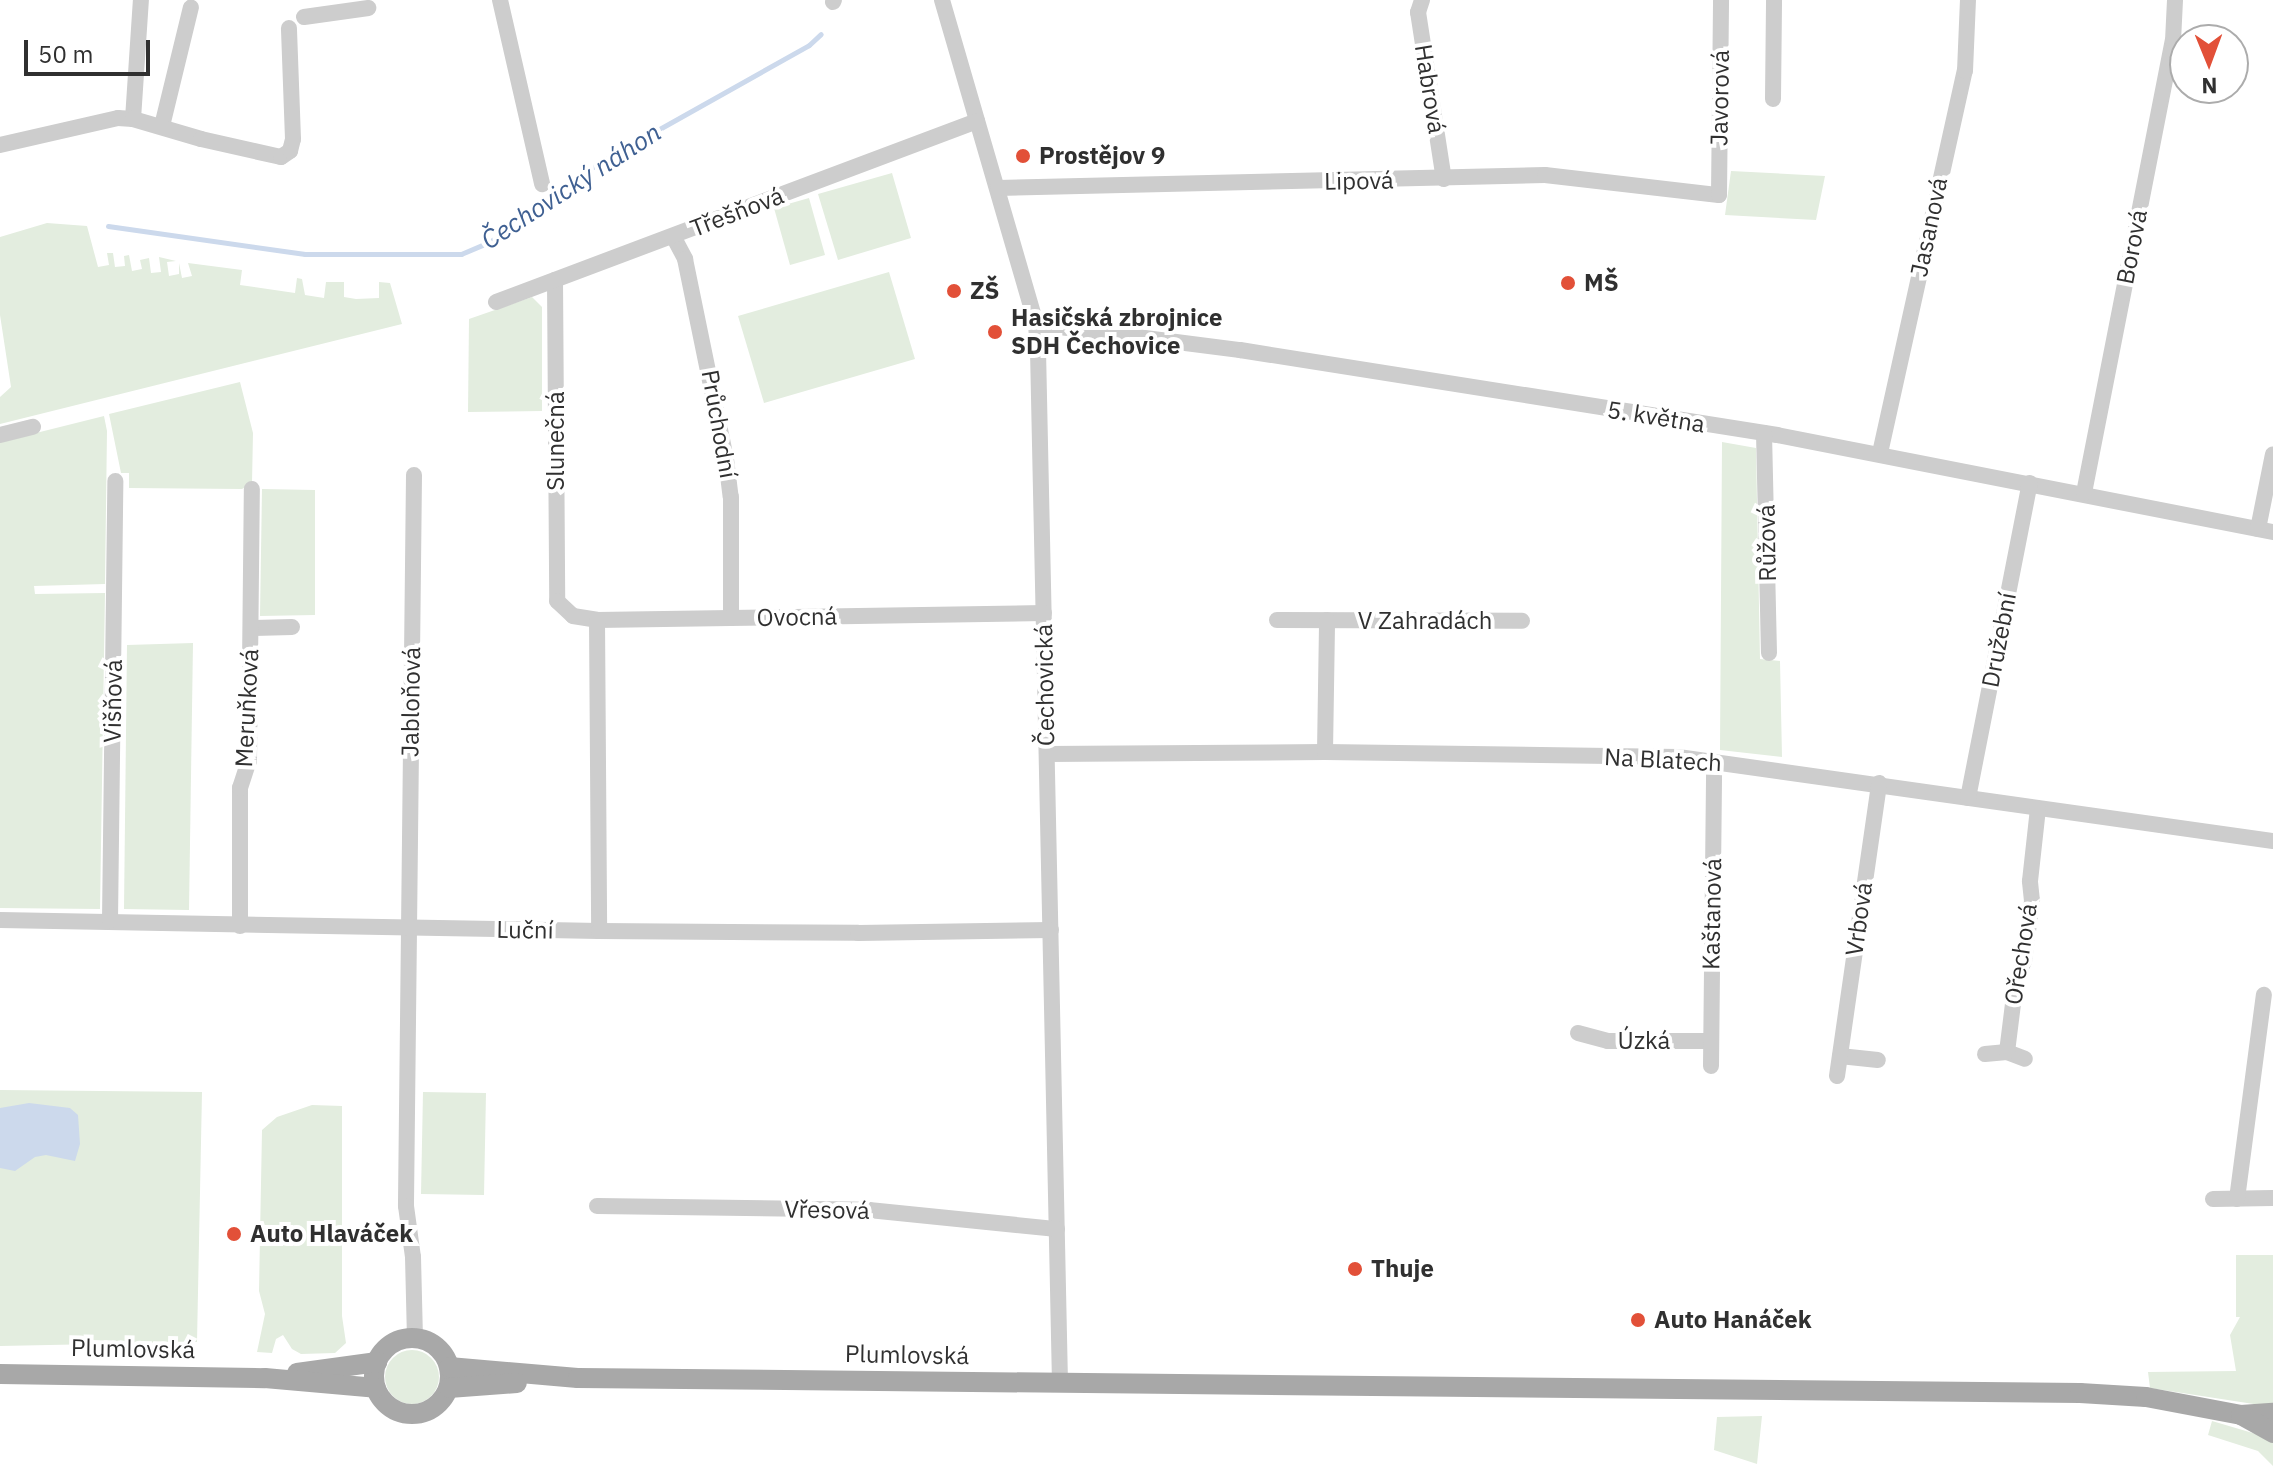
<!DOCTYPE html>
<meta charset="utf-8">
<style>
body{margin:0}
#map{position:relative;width:2273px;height:1466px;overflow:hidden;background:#fff;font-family:"IBM Plex Sans",sans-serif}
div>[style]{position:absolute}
.green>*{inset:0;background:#e3eddf}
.round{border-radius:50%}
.water>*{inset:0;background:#ccd9ec}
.stream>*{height:5px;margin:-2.5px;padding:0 2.5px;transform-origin:2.5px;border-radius:2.5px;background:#ccd9ec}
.minor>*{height:16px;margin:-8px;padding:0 8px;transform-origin:8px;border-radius:8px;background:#cdcdcd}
.major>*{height:20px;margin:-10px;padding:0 10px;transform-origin:10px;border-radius:10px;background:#a8a8a8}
.major>.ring{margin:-10px;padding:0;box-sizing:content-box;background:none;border:20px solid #a8a8a8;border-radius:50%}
.dots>*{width:22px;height:22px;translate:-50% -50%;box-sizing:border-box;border:4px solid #fff;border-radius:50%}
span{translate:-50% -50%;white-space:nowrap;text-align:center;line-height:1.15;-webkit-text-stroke:8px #fff;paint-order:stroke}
.street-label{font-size:24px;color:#303030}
.poi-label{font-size:24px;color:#303030;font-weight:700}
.left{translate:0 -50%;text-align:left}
.water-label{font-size:26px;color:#3f6092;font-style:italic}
.north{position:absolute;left:2169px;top:24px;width:80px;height:80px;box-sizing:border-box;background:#fff;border:2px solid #acacac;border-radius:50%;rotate:179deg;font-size:22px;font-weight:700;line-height:32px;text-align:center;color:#303030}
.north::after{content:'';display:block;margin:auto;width:28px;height:36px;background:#e25038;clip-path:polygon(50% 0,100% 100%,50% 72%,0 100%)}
.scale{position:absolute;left:24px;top:40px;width:126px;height:36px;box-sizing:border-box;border:4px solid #303030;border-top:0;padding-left:10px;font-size:24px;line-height:28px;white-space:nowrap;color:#303030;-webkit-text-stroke:6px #fff;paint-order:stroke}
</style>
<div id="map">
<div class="green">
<div style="clip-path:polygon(1731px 171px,1825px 176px,1816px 220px,1725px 215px)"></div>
<div style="clip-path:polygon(892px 173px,911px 238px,838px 260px,818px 194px)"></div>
<div style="clip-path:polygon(809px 198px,825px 255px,790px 265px,774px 208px)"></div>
<div style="clip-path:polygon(47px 223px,87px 226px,98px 267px,109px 265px,107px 253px,113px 253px,115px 267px,125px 266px,124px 256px,129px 255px,132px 271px,142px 269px,140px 260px,149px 258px,151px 273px,161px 272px,159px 257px,176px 261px,167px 262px,169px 276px,179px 274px,179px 263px,182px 278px,192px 276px,188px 263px,242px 270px,240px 285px,295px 293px,297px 278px,302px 279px,305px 295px,324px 298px,326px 282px,344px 282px,344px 297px,356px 299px,379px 298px,379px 282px,390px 283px,402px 324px,0 424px,0 397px,11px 387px,0 315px,0 237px)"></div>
<div style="clip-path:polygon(889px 272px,915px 359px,764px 403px,738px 316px)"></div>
<div style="clip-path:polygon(532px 297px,542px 307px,542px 411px,468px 412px,469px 319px)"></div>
<div style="clip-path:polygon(240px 382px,253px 433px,252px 483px,242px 489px,129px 488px,129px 473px,121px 473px,109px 414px)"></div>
<div style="clip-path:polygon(104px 416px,107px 431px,105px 584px,34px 586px,35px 594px,105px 593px,100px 909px,0 908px,0 442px)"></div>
<div style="clip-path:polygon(1722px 442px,1756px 448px,1760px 659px,1780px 661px,1782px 757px,1720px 750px)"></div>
<div style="clip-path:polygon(262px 489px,315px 490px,315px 615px,260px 616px)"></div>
<div style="clip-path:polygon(193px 643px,189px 910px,124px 909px,127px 645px)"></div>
<div style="clip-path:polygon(0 1090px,202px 1092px,197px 1342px,0 1346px)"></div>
<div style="clip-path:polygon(423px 1092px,486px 1093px,484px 1195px,421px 1194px)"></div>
<div style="clip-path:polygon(312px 1105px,342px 1106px,342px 1316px,346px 1343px,335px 1353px,301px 1354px,292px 1349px,283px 1335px,276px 1339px,272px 1353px,257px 1352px,265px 1314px,259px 1291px,262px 1130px,277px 1117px)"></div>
<div style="clip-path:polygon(2236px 1255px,2273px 1255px,2273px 1407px,2150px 1388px,2148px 1372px,2236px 1371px,2230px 1335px,2240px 1317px,2236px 1317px)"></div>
<div class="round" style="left:385px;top:1350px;width:54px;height:54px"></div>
<div style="clip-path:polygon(1762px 1416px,1757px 1464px,1714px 1450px,1717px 1417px)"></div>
<div style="clip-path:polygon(2212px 1421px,2273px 1439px,2273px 1466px,2258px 1451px,2208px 1435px)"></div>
</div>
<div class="water">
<div style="clip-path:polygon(29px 1103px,70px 1108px,78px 1115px,80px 1144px,75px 1161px,46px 1155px,35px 1157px,15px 1171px,0 1168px,0 1108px)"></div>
</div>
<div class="stream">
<div style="left:108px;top:226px;width:199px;rotate:8.1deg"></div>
<div style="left:305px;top:254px;width:156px"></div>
<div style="left:461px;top:254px;width:33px;rotate:-23deg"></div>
<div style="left:491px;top:241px;width:131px;rotate:-36deg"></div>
<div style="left:597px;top:164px;width:243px;rotate:-29.3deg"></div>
<div style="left:809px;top:45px;width:16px;rotate:-43deg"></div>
</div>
<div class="minor">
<div style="left:500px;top:0;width:189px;rotate:77.1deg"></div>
<div style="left:942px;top:0;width:337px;rotate:73.8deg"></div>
<div style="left:1036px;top:324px;width:26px;rotate:86deg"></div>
<div style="left:1038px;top:350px;width:1033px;rotate:88.78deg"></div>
<div style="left:1422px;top:0;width:13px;rotate:108deg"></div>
<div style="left:1418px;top:12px;width:169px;rotate:81.2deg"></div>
<div style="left:833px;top:2px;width:2px;rotate:-63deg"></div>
<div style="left:304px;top:17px;width:65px;rotate:-8deg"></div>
<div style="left:1773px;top:99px;width:99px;rotate:-89.4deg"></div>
<div style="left:133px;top:119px;width:119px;rotate:-86.2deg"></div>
<div style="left:162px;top:126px;width:122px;rotate:-76.3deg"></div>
<div style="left:0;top:145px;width:121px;rotate:-12.9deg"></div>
<div style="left:118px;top:118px;width:15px;rotate:4deg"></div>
<div style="left:133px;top:119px;width:71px;rotate:16.4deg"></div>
<div style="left:201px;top:139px;width:82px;rotate:12.7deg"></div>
<div style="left:281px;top:157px;width:11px;rotate:-34deg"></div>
<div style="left:290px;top:151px;width:12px;rotate:-76deg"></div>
<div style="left:293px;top:139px;width:111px;rotate:-92.1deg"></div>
<div style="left:998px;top:188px;width:547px;rotate:-1.36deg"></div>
<div style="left:1545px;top:175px;width:175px;rotate:6.6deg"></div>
<div style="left:1719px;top:195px;width:195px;rotate:-89.4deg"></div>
<div style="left:673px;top:236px;width:26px;rotate:62deg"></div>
<div style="left:685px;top:259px;width:204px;rotate:78.4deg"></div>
<div style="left:726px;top:459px;width:38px;rotate:83deg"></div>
<div style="left:731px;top:497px;width:121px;rotate:90deg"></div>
<div style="left:555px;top:280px;width:321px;rotate:89.6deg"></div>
<div style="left:557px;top:601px;width:22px;rotate:43deg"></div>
<div style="left:573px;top:616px;width:24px;rotate:9deg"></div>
<div style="left:597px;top:620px;width:447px;rotate:-0.9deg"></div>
<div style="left:496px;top:302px;width:514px;rotate:-20.62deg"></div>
<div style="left:1036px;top:324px;width:206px;rotate:7.3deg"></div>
<div style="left:1240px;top:350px;width:544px;rotate:8.99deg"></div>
<div style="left:1777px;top:435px;width:505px;rotate:11.07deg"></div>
<div style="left:1764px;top:433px;width:220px;rotate:88.7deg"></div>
<div style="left:0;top:435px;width:34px;rotate:-14deg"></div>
<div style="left:1880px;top:453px;width:391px;rotate:-77.5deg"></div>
<div style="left:1965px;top:71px;width:71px;rotate:-87.6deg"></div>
<div style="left:414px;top:475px;width:731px;rotate:90.63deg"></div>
<div style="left:406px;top:1206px;width:51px;rotate:82.2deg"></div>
<div style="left:413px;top:1257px;width:81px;rotate:88.6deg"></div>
<div style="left:2084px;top:493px;width:461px;rotate:-78.9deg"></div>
<div style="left:2173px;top:41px;width:41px;rotate:-87.2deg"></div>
<div style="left:2258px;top:529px;width:76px;rotate:-78.7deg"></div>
<div style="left:597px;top:620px;width:311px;rotate:89.6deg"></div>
<div style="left:1277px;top:620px;width:245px;rotate:0.2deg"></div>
<div style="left:251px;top:628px;width:41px;rotate:-1.4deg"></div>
<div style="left:1325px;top:752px;width:132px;rotate:-89.1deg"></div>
<div style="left:1047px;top:754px;width:278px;rotate:-0.4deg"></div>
<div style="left:1325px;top:752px;width:353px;rotate:0.8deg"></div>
<div style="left:1678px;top:757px;width:601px;rotate:8.04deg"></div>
<div style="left:1968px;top:798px;width:321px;rotate:-78.9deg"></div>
<div style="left:0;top:920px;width:599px;rotate:1.05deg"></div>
<div style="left:599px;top:931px;width:259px;rotate:0.4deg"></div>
<div style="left:858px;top:933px;width:193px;rotate:-0.9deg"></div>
<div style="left:110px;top:921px;width:440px;rotate:-89.3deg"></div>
<div style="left:240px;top:926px;width:138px;rotate:-90deg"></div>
<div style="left:240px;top:788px;width:28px;rotate:-72deg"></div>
<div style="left:249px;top:761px;width:272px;rotate:-89.4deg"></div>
<div style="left:1578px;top:1033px;width:31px;rotate:15deg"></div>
<div style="left:1608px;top:1041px;width:103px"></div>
<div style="left:2007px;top:1052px;width:19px;rotate:21deg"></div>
<div style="left:1985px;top:1054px;width:22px;rotate:-5deg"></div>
<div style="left:2007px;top:1052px;width:73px;rotate:-82.9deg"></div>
<div style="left:2016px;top:980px;width:21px;rotate:-67deg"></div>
<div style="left:2024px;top:961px;width:61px;rotate:-82.4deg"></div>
<div style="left:2032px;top:901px;width:20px;rotate:-96deg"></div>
<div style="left:2030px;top:881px;width:73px;rotate:-83.7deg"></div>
<div style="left:1840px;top:1056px;width:38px;rotate:6deg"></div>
<div style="left:1711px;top:1066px;width:304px;rotate:-89.4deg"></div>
<div style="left:1837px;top:1076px;width:296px;rotate:-81.8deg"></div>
<div style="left:2213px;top:1199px;width:60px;rotate:-1deg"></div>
<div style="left:2237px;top:1199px;width:206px;rotate:-82.5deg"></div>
<div style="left:597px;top:1206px;width:272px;rotate:0.8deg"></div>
<div style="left:869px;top:1210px;width:189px;rotate:5.8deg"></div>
</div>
<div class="major">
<div class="ring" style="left:374px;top:1338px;width:56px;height:56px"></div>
<div style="left:449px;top:1367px;width:129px;rotate:4.9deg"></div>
<div style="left:578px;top:1378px;width:1502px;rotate:0.57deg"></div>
<div style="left:2080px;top:1393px;width:66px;rotate:3.5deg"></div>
<div style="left:2146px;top:1397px;width:97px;rotate:10.7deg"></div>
<div style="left:2241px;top:1415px;width:32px;rotate:-4deg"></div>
<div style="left:297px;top:1373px;width:81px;rotate:-7.8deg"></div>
<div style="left:0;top:1374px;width:265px;rotate:0.9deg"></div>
<div style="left:265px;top:1378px;width:111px;rotate:5.1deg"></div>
<div style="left:449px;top:1388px;width:68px;rotate:-4.2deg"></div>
<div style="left:2241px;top:1415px;width:37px;rotate:29deg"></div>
</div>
<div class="dots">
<div style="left:1023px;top:156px;background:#e25038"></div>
<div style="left:1568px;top:283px;background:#e25038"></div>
<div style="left:954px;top:291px;background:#e25038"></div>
<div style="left:995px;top:332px;background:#e25038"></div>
<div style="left:234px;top:1234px;background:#e25038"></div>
<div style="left:1355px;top:1269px;background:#e25038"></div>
<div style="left:1638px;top:1320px;background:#e25038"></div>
</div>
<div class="street-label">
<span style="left:1430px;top:89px;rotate:81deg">Habrová</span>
<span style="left:1720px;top:98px;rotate:-89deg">Javorová</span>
<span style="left:1359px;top:181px;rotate:-1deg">Lipová</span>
<span style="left:737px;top:212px;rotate:-21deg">Třešňová</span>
<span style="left:1929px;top:227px;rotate:-78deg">Jasanová</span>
<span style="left:2132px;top:247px;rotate:-79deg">Borová</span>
<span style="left:1656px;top:417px;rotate:9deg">5. května</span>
<span style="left:719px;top:424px;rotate:80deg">Průchodní</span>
<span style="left:556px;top:441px;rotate:-90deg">Slunečná</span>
<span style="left:1767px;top:543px;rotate:-91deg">Růžová</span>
<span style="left:797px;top:617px;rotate:-1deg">Ovocná</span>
<span style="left:1425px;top:621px">V Zahradách</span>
<span style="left:1999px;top:640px;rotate:-79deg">Družební</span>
<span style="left:1045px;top:685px;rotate:-91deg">Čechovická</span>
<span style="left:113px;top:701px;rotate:-89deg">Višňová</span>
<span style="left:411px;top:702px;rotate:-89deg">Jabloňová</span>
<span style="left:247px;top:708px;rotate:-87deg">Meruňková</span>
<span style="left:1663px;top:760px;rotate:3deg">Na Blatech</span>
<span style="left:1712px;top:914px;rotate:-89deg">Kaštanová</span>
<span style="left:1859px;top:919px;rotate:-82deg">Vrbová</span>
<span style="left:525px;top:930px;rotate:1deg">Luční</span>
<span style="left:2021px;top:954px;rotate:-81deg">Ořechová</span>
<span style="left:1644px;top:1041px">Úzká</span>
<span style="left:827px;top:1210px;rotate:1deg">Vřesová</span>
<span style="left:133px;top:1349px;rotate:1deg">Plumlovská</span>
<span style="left:907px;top:1355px;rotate:1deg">Plumlovská</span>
</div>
<div class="poi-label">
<span class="left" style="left:1039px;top:156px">Prostějov 9</span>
<span class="left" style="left:1584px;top:283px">MŠ</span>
<span class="left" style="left:970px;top:291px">ZŠ</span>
<span class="left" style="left:1011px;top:332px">Hasičská zbrojnice<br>SDH Čechovice</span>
<span class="left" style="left:250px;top:1234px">Auto Hlaváček</span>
<span class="left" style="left:1371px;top:1269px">Thuje</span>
<span class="left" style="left:1654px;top:1320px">Auto Hanáček</span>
</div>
<div class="water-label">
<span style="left:571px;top:186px;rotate:-33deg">Čechovický náhon</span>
</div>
<div class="north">N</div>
<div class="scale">50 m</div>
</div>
